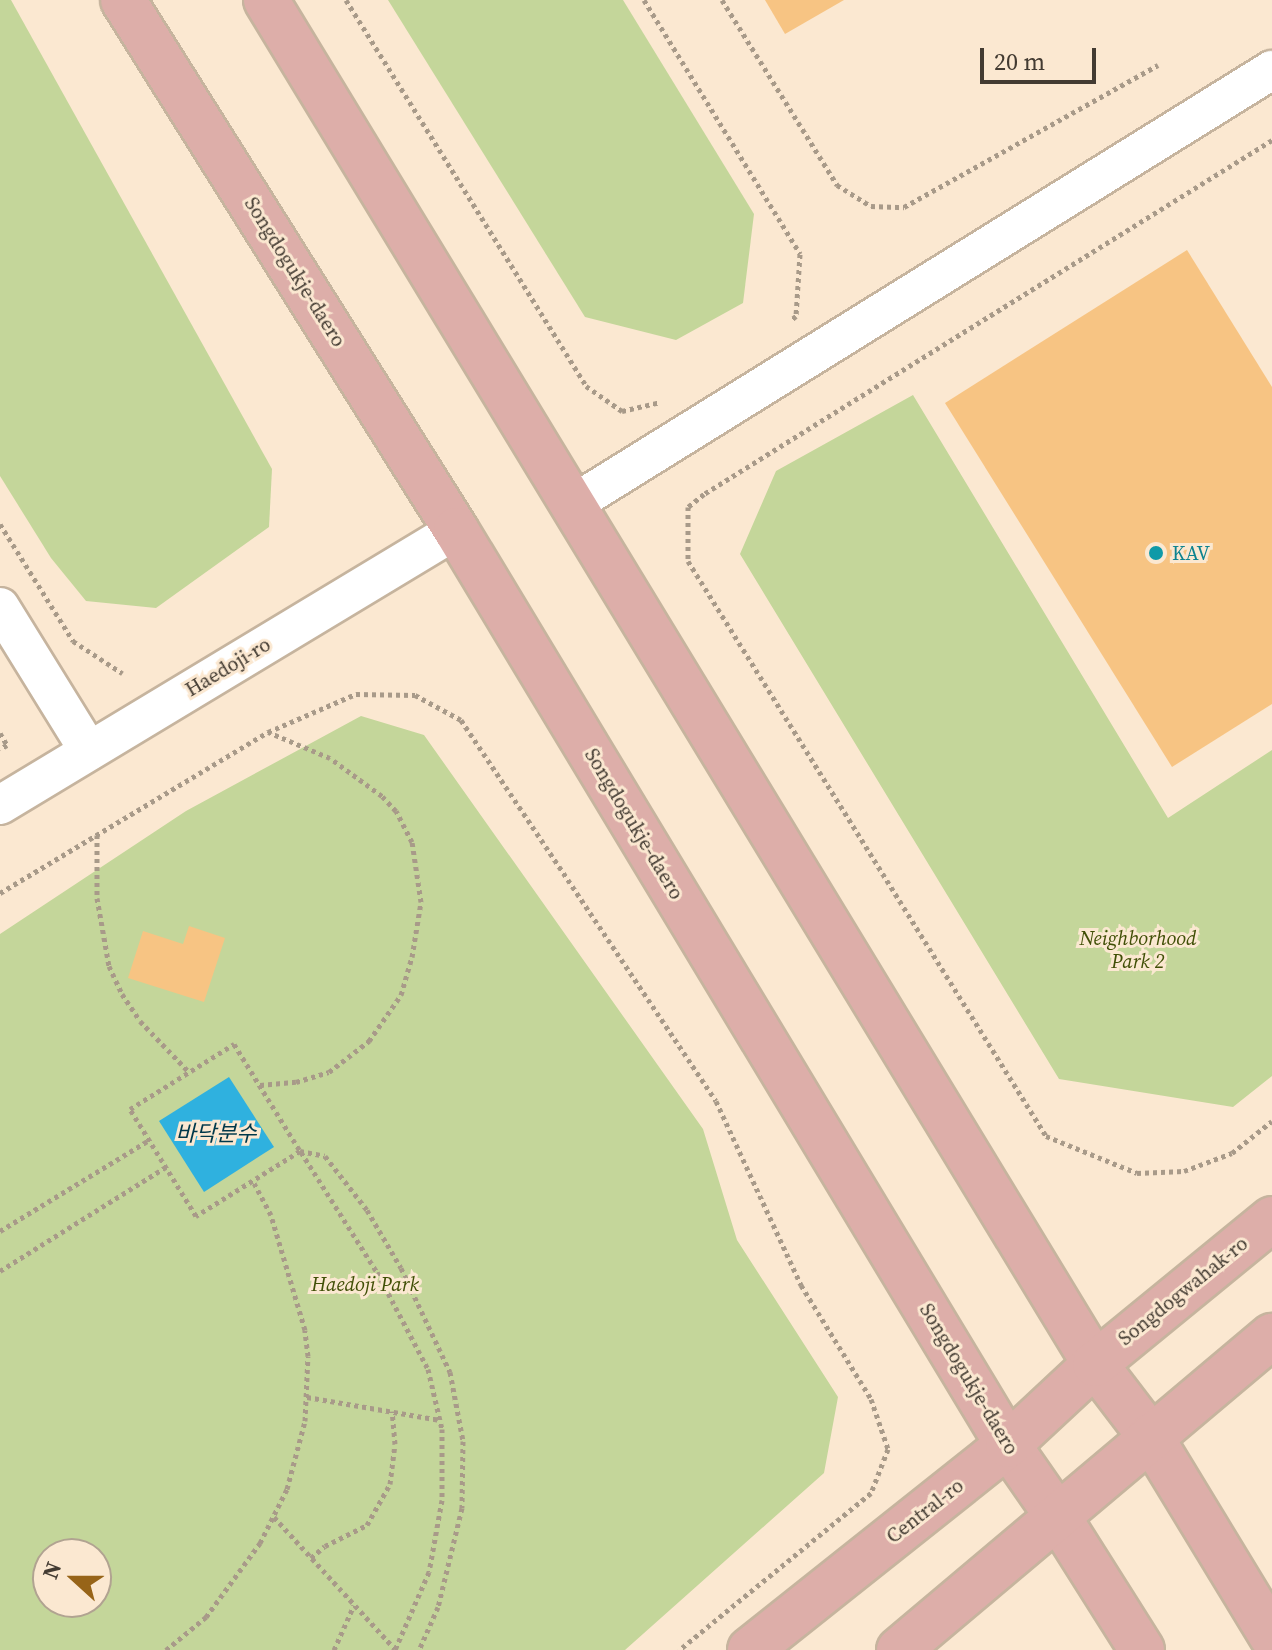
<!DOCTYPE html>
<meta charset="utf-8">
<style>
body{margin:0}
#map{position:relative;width:1272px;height:1650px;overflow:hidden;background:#fbe8d1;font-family:"Source Serif 4","Noto Sans KR",serif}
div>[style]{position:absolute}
.green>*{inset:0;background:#c4d69a}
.water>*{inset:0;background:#2fb1df}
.building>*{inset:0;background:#f7c483}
.path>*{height:5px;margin-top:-2.5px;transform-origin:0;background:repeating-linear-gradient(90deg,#a89a89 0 4px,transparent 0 8px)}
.roads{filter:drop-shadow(2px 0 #c6b49e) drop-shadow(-2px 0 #c6b49e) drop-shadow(0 2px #c6b49e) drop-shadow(0 -2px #c6b49e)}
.minor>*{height:38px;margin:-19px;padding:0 19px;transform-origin:19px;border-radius:19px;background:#fff}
.major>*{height:44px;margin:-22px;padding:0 22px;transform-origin:22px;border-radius:22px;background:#ddaea9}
.dots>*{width:22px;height:22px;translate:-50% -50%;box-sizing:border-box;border:4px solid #fbe8d1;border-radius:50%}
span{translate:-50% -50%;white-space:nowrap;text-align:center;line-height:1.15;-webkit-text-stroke:6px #fbe8d1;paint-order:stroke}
.street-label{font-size:20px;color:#433b32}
.culture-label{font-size:20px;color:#0d838f}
.left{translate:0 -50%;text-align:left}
.park-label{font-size:20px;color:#404f06;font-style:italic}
.water-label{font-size:22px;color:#00384a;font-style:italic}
.north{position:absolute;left:32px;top:1538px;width:80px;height:80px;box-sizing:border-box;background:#fbe8d1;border:2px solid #b1a391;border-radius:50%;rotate:291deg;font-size:22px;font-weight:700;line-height:32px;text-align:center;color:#433b32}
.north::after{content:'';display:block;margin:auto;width:28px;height:36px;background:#976418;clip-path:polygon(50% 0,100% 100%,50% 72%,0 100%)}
.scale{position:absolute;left:980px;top:48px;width:116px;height:36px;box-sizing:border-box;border:4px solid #433b32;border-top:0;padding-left:10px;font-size:24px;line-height:28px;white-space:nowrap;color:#433b32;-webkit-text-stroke:6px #fbe8d1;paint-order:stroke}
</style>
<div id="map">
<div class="green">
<div style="clip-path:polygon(0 0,11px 0,272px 469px,269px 527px,156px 608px,86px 601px,51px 558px,0 476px)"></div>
<div style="clip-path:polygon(388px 0,623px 0,754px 214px,743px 303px,676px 340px,585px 317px)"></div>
<div style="clip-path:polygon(913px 395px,1168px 818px,1272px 750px,1272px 1076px,1233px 1107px,1059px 1079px,740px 554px,776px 471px)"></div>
<div style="clip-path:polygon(evenodd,361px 716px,424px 735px,703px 1129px,737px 1240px,838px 1397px,824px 1473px,625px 1650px,0 1650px,0 934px,186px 811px,361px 716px,48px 1554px,96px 1554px,96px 1602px,48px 1602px,48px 1554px)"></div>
</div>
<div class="water">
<div style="clip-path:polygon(229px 1077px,274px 1147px,204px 1192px,159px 1121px)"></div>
</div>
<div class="building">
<div style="clip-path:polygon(765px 0,844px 0,785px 34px)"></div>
<div style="clip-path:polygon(1187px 250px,1272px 387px,1272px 704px,1172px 767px,945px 403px)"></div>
<div style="clip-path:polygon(189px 926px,225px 938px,204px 1002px,128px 978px,143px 931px,183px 944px)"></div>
</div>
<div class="path">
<div style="left:346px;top:0;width:455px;rotate:58.1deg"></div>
<div style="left:586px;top:386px;width:44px;rotate:34.8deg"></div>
<div style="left:622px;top:411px;width:37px;rotate:-13deg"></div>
<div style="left:644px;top:0;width:298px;rotate:58.4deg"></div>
<div style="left:800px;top:254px;width:62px;rotate:93.7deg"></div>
<div style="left:796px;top:316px;width:6px;rotate:141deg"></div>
<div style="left:722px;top:0;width:218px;rotate:58.1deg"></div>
<div style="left:837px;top:185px;width:40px;rotate:32deg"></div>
<div style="left:871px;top:206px;width:33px;rotate:2deg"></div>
<div style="left:904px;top:207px;width:291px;rotate:-29.2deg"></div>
<div style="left:1272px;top:140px;width:669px;rotate:148.07deg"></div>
<div style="left:704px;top:494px;width:21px;rotate:141deg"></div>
<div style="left:688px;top:507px;width:54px;rotate:90deg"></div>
<div style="left:688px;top:561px;width:677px;rotate:58.09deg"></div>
<div style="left:1046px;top:1136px;width:98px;rotate:22.1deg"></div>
<div style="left:1137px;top:1173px;width:47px;rotate:-2.4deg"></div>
<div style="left:1184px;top:1171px;width:51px;rotate:-20.6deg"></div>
<div style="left:1232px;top:1153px;width:51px;rotate:-38.7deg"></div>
<div style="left:0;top:524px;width:138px;rotate:58deg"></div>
<div style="left:73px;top:641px;width:59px;rotate:33.1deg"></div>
<div style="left:0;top:733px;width:14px;rotate:60deg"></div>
<div style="left:7px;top:745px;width:8px;rotate:150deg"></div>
<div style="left:97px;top:835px;width:63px;rotate:90deg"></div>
<div style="left:97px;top:898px;width:69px;rotate:80deg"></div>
<div style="left:109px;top:966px;width:31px;rotate:65deg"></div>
<div style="left:122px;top:994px;width:32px;rotate:56deg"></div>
<div style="left:140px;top:1021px;width:71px;rotate:46.1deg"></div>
<div style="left:0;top:893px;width:313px;rotate:-31deg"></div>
<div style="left:268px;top:732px;width:96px;rotate:-23.4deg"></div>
<div style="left:356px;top:694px;width:59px;rotate:1deg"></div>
<div style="left:415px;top:695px;width:52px;rotate:28.5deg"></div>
<div style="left:461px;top:720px;width:458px;rotate:56.2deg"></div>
<div style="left:716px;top:1101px;width:203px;rotate:65.2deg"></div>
<div style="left:801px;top:1285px;width:134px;rotate:58.4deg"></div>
<div style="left:871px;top:1399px;width:53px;rotate:71.2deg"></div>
<div style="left:888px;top:1449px;width:47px;rotate:111.1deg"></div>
<div style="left:871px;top:1493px;width:248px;rotate:140.7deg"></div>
<div style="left:234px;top:1044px;width:126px;rotate:58.3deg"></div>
<div style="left:300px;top:1151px;width:123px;rotate:148deg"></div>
<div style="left:196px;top:1216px;width:126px;rotate:-121.7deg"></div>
<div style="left:130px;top:1109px;width:123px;rotate:-32deg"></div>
<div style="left:260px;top:1085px;width:36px;rotate:-5deg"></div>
<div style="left:296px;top:1082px;width:34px;rotate:-17deg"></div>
<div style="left:329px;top:1072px;width:51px;rotate:-37.8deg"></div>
<div style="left:369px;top:1041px;width:56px;rotate:-55.2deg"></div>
<div style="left:401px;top:995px;width:40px;rotate:-74deg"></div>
<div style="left:412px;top:957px;width:56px;rotate:-80.7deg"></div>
<div style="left:421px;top:902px;width:61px;rotate:-98.5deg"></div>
<div style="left:412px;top:842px;width:35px;rotate:-117deg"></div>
<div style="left:396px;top:811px;width:21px;rotate:-133deg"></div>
<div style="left:382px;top:796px;width:64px;rotate:-143.8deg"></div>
<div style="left:330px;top:758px;width:67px;rotate:-157.2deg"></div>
<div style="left:300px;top:1151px;width:25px;rotate:11deg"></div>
<div style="left:325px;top:1156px;width:68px;rotate:52.1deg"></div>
<div style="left:367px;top:1210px;width:67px;rotate:59.6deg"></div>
<div style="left:401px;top:1268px;width:115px;rotate:64.8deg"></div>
<div style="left:450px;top:1372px;width:70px;rotate:79.3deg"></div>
<div style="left:463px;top:1441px;width:67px;rotate:90.9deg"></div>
<div style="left:462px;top:1508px;width:102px;rotate:103.6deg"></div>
<div style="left:438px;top:1607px;width:47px;rotate:113.8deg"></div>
<div style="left:301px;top:1152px;width:142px;rotate:57.7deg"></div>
<div style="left:377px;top:1272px;width:110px;rotate:62.3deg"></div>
<div style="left:428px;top:1369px;width:62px;rotate:76.9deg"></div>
<div style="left:442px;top:1429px;width:71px;rotate:90deg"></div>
<div style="left:442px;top:1500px;width:73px;rotate:100.2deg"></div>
<div style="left:429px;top:1572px;width:85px;rotate:113.6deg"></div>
<div style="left:0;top:1231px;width:175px;rotate:-31.4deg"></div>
<div style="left:0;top:1271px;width:196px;rotate:-32.1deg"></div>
<div style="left:307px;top:1397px;width:135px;rotate:9.8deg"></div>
<div style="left:274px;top:1517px;width:179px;rotate:47.5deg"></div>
<div style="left:311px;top:1558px;width:18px;rotate:-41deg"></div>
<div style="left:325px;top:1546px;width:47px;rotate:-26.6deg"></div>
<div style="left:367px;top:1525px;width:47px;rotate:-60.7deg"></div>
<div style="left:390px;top:1484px;width:40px;rotate:-82.9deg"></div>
<div style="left:395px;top:1444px;width:33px;rotate:-95deg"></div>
<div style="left:166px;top:1650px;width:52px;rotate:-39.5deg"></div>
<div style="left:206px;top:1617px;width:92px;rotate:-53.9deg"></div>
<div style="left:260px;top:1543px;width:60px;rotate:-63.4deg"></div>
<div style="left:287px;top:1489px;width:70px;rotate:-75.2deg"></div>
<div style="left:305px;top:1421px;width:65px;rotate:-87.4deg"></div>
<div style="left:308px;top:1356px;width:26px;rotate:-97deg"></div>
<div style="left:305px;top:1330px;width:120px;rotate:-106.5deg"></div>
<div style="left:271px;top:1215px;width:38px;rotate:-118deg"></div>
<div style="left:334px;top:1650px;width:49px;rotate:-66deg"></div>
</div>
<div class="roads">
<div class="minor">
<div style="left:573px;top:504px;width:823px;rotate:-31.84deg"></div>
<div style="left:0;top:607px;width:169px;rotate:58.3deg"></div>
<div style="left:0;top:805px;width:533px;rotate:-31.09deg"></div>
</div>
<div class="major">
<div style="left:123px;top:0;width:626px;rotate:57.86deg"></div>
<div style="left:456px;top:530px;width:1069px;rotate:58.9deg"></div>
<div style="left:1008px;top:1445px;width:88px;rotate:55.2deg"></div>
<div style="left:1058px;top:1517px;width:157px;rotate:57.7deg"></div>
<div style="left:266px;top:0;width:1596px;rotate:58.71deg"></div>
<div style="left:1095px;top:1364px;width:91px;rotate:52.6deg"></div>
<div style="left:1150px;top:1436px;width:235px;rotate:58.7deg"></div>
<div style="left:750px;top:1650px;width:330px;rotate:-38.5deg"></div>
<div style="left:1008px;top:1445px;width:119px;rotate:-43deg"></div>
<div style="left:1095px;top:1364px;width:229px;rotate:-39.3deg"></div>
<div style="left:899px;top:1650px;width:488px;rotate:-40.1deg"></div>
</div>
</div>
<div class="dots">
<div style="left:1156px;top:553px;background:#0f9aa8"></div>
</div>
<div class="street-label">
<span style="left:295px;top:272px;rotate:58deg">Songdogukje-daero</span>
<span style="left:228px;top:667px;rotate:-31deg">Haedoji-ro</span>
<span style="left:634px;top:824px;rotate:59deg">Songdogukje-daero</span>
<span style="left:1183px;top:1291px;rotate:-39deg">Songdogwahak-ro</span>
<span style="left:969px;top:1379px;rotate:59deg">Songdogukje-daero</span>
<span style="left:925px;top:1511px;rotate:-38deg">Central-ro</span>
</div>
<div class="culture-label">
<span class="left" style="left:1172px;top:553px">KAV</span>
</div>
<div class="park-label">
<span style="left:1138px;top:950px">Neighborhood<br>Park 2</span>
<span style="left:365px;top:1284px">Haedoji Park</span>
</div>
<div class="water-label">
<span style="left:216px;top:1134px">바닥분수</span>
</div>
<div class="north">N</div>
<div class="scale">20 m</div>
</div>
